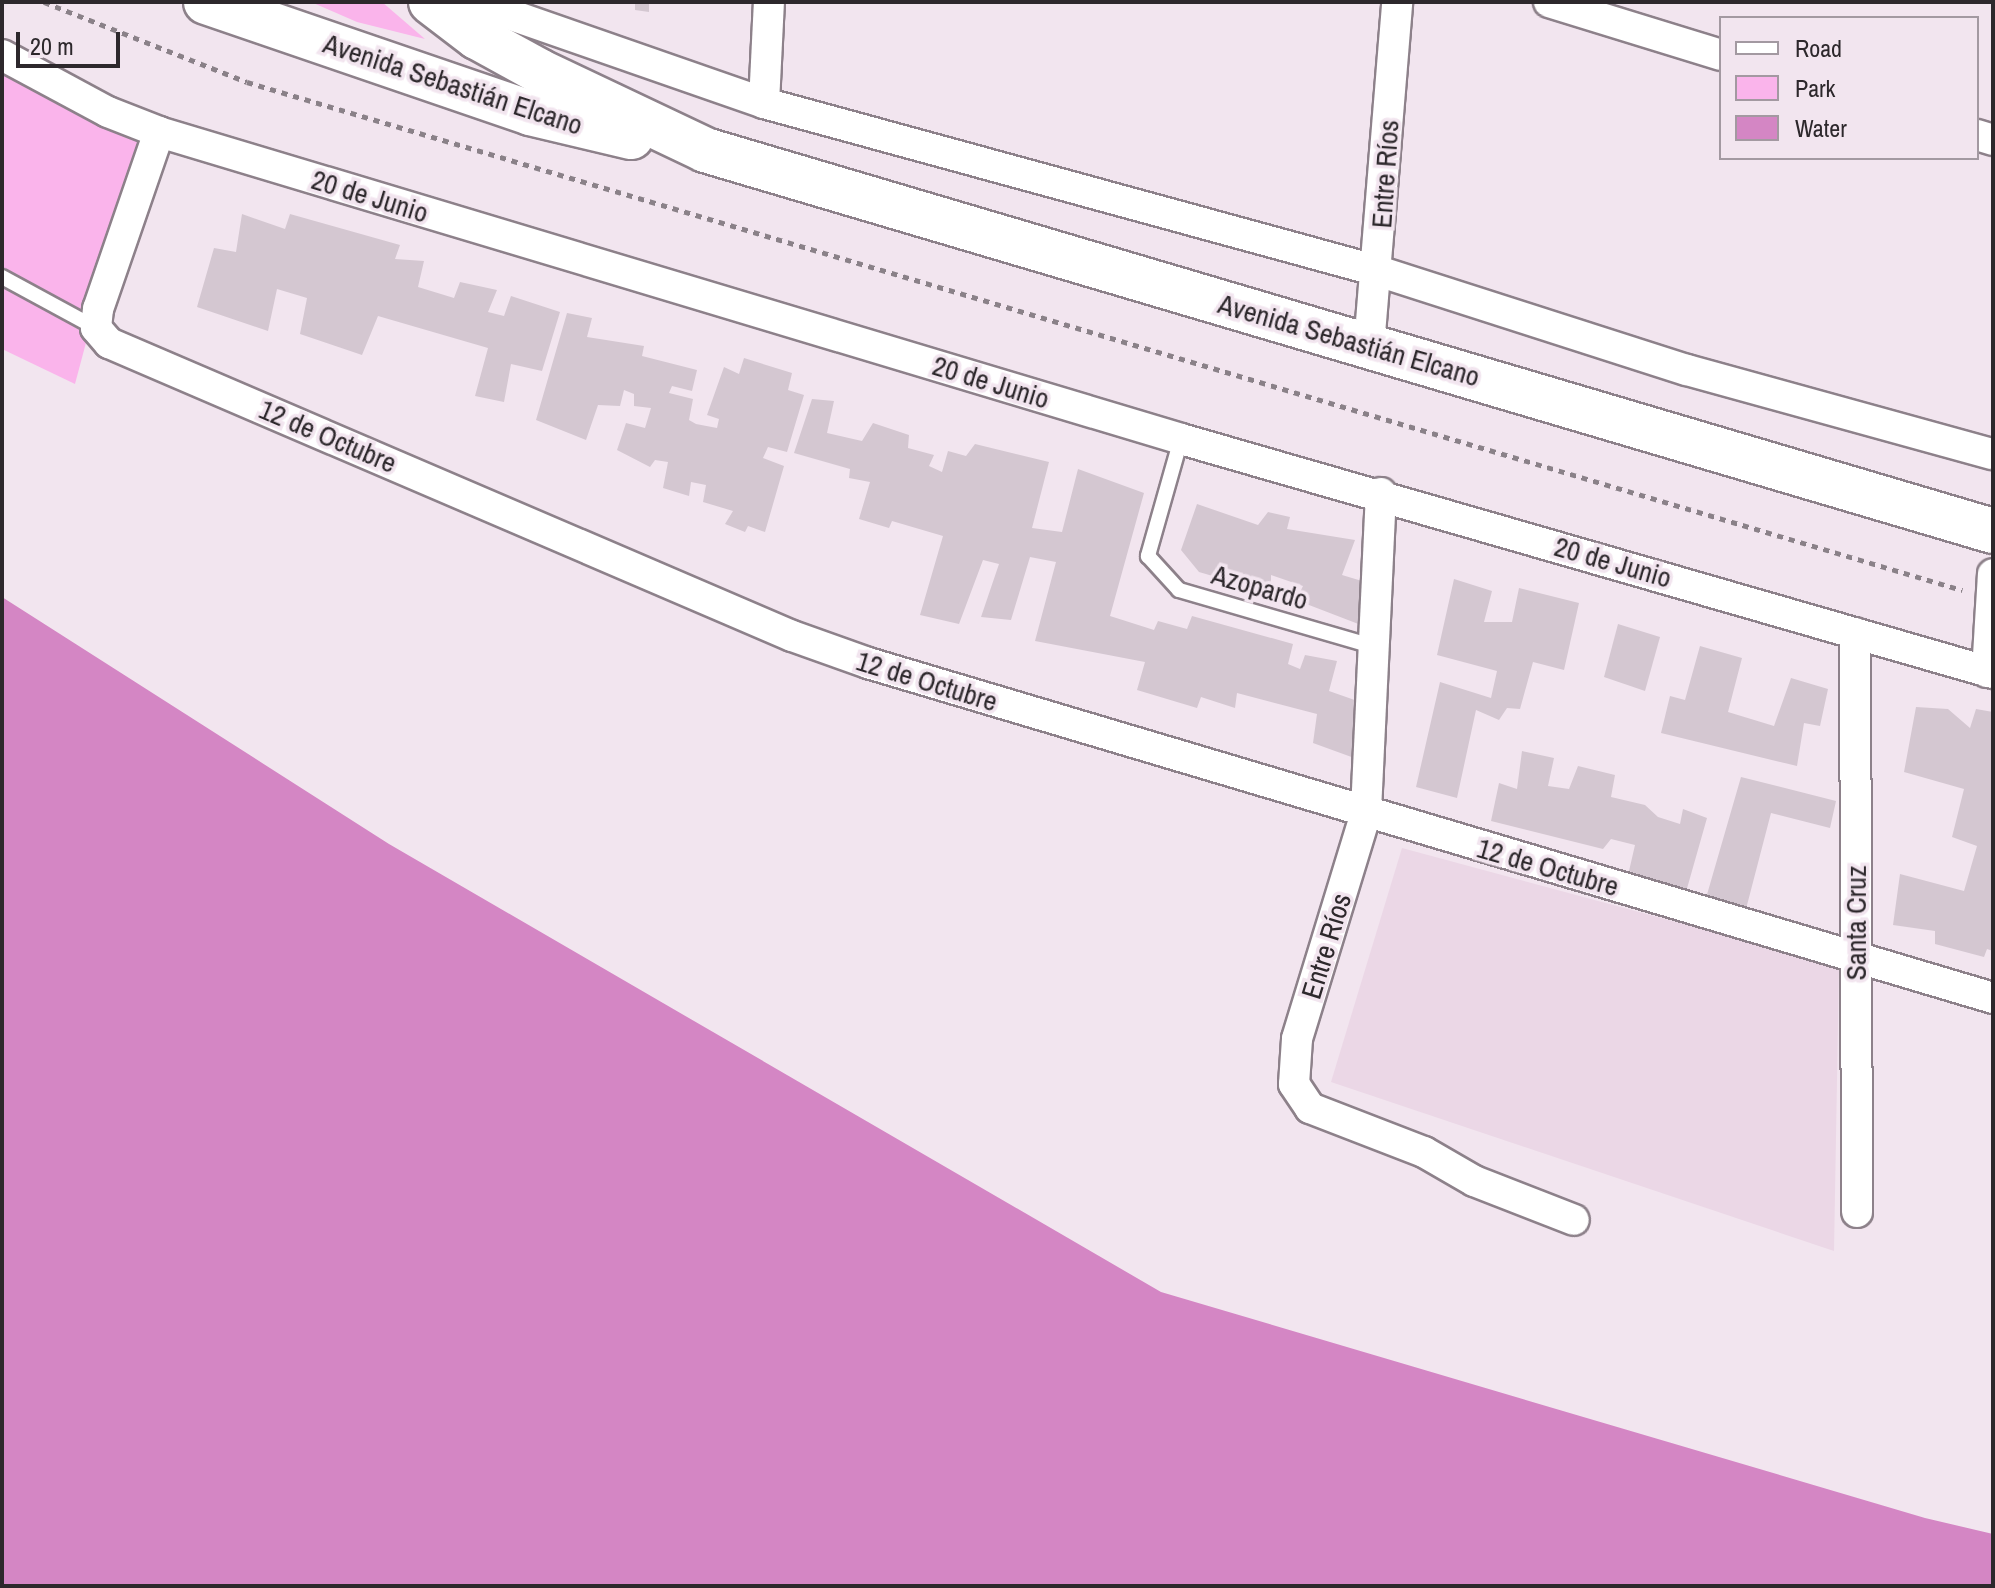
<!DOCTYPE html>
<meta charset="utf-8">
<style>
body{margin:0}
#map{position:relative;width:1995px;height:1588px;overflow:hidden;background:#f2e5ef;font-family:"Archivo Narrow",sans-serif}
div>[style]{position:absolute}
.built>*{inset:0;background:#ebd7e6}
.green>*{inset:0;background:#fab4eb}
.water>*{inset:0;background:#d486c4}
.building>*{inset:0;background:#d4c7d1}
.path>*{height:5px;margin-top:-2.5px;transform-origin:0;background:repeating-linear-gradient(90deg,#8a8188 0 6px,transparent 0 12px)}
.roads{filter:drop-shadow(2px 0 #8d818a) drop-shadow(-2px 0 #8d818a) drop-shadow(0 2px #8d818a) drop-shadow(0 -2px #8d818a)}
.service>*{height:14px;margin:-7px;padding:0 7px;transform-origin:7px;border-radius:7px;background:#fff}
.minor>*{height:30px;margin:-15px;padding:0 15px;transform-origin:15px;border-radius:15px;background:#fff}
.primary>*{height:44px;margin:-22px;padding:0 22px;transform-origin:22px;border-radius:22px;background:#fff}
span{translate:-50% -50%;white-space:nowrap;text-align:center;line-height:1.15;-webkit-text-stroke:7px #f2e5ef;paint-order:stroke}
.street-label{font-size:28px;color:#2d282c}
.frame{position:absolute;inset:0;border:4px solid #2d282c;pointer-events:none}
.legend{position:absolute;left:1719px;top:16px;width:260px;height:144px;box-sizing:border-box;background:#f2e5ef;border:2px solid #a399a1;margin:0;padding:10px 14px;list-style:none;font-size:24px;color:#2d282c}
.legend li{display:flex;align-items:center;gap:16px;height:40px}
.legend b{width:40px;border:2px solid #a399a1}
.scale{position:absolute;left:16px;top:32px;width:104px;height:36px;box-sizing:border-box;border:4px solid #2d282c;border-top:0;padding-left:10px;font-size:24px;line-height:28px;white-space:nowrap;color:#2d282c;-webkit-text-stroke:6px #f2e5ef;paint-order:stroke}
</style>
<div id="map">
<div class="built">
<div style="clip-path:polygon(1402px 848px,1839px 966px,1834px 1251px,1331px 1082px)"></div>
</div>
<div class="green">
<div style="clip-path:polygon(311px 2px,382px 2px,425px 39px,357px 22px)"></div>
<div style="clip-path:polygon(2px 53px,140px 140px,75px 384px,2px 349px)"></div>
</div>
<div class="water">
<div style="clip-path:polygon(2px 597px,389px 844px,1161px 1292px,1925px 1518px,1993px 1534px,1993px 1586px,2px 1586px)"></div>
</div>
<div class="building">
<div style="clip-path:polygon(635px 2px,649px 2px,649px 12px,635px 10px)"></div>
<div style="clip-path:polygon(242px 214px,285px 229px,290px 214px,400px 245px,395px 259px,424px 261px,418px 287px,454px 298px,460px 282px,497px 290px,488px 312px,504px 316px,511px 296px,560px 312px,542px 371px,511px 364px,504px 402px,475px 396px,488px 348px,378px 316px,362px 355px,300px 334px,307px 298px,277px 289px,268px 331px,197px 307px,214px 248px,236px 252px)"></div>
<div style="clip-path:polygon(567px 313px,592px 318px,587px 337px,644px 346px,642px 356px,697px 370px,692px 391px,672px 386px,669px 393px,693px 399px,689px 420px,696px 424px,717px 428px,719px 419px,707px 415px,724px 367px,739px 374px,744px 358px,792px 373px,788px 390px,804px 395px,787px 452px,768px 447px,763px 458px,784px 466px,765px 532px,748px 526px,745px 532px,725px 524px,733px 511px,703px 502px,706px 485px,691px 482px,689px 496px,663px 488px,668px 462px,655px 460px,650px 467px,617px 450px,626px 423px,645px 428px,651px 408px,634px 406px,634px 394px,624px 390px,620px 406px,598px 405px,586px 440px,536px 420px)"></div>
<div style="clip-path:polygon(812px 399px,834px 401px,827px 433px,862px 441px,873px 423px,909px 435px,908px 448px,934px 455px,929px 466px,942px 472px,948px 451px,966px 456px,975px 444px,1049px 462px,1032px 528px,1062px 532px,1078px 469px,1144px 493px,1110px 616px,1154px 630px,1158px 621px,1187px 629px,1192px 616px,1293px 644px,1288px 664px,1300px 669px,1305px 655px,1337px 661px,1329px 691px,1366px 704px,1357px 759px,1313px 743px,1317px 714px,1237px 693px,1235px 708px,1201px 697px,1197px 708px,1137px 690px,1145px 662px,1035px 641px,1056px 562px,1030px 557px,1011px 620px,981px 617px,999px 564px,983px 560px,959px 624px,920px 615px,943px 536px,892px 521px,889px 528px,859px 519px,870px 482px,849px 478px,850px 469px,794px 453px)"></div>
<div style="clip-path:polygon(1197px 504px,1258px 525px,1268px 512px,1290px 517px,1287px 529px,1355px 540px,1342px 575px,1372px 584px,1361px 625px,1296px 600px,1303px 586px,1271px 575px,1271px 593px,1199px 572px,1181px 550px)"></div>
<div style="clip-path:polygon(1454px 579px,1492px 591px,1484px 622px,1512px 622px,1519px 588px,1579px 603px,1564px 670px,1533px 662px,1520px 709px,1507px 708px,1499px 720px,1476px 710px,1457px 798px,1416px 787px,1440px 682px,1491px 698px,1497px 671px,1437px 655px)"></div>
<div style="clip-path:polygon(1618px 624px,1660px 637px,1645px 691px,1604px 677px)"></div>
<div style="clip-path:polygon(1700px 646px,1742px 658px,1728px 712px,1774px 726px,1791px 678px,1828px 689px,1820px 726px,1804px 723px,1797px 766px,1661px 733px,1670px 696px,1685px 700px)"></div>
<div style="clip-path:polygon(1916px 707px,1948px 709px,1970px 728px,1976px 709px,1993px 712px,1993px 951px,1987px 949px,1984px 957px,1935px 944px,1935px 931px,1893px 925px,1900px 874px,1964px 891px,1977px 846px,1952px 837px,1964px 789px,1904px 772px)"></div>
<div style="clip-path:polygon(1522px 751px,1554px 758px,1548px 786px,1569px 789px,1578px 766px,1615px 775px,1611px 797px,1645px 805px,1658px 817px,1680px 824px,1683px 809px,1707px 818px,1686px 892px,1629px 871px,1635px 845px,1611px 839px,1603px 849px,1491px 821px,1499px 783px,1517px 789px)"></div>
<div style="clip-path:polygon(1741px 777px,1836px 801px,1830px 828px,1771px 813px,1746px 909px,1706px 898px)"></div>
</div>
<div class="path">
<div style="left:44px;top:2px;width:218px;rotate:21.5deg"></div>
<div style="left:247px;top:82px;width:1789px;rotate:16.5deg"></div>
</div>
<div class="roads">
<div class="service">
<div style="left:2px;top:277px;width:107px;rotate:28.5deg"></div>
<div style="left:1181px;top:439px;width:122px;rotate:105.8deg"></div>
<div style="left:1148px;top:556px;width:46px;rotate:47.6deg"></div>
<div style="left:1179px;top:590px;width:201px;rotate:16.2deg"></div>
</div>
<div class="minor">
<div style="left:474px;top:2px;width:307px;rotate:19.2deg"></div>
<div style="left:764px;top:103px;width:637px;rotate:15.3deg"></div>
<div style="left:1378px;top:271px;width:324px;rotate:17.8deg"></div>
<div style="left:1687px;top:370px;width:317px;rotate:15.4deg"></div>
<div style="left:1549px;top:2px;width:180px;rotate:17.1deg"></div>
<div style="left:2px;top:55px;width:120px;rotate:28.3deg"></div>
<div style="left:108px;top:112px;width:55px;rotate:21.4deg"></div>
<div style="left:159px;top:132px;width:1067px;rotate:16.72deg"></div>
<div style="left:1181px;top:439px;width:845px;rotate:16.08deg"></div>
<div style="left:764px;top:103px;width:101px;rotate:-87.2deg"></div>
<div style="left:159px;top:132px;width:187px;rotate:109deg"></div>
<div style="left:98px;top:309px;width:19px;rotate:96deg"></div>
<div style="left:96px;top:328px;width:20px;rotate:49deg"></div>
<div style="left:109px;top:343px;width:743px;rotate:23.22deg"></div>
<div style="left:792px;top:636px;width:81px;rotate:19.6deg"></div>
<div style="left:868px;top:663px;width:1174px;rotate:16.58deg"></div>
<div style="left:1977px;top:135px;width:17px;rotate:17deg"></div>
<div style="left:1369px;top:346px;width:345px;rotate:-85.3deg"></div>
<div style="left:1381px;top:493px;width:320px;rotate:92.7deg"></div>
<div style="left:1366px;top:813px;width:236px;rotate:107deg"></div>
<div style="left:1297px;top:1039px;width:45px;rotate:93.8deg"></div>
<div style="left:1294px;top:1084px;width:29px;rotate:56deg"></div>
<div style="left:1310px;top:1108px;width:122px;rotate:21.1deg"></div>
<div style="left:1424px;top:1152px;width:58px;rotate:30.1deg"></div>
<div style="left:1474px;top:1181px;width:107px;rotate:21.3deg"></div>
<div style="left:1855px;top:633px;width:579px;rotate:89.8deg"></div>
<div style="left:1987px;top:672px;width:98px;rotate:-86.5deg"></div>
</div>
<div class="primary">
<div style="left:206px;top:2px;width:342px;rotate:18.9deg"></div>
<div style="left:530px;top:113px;width:104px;rotate:13.4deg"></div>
<div style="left:431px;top:2px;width:58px;rotate:37.3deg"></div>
<div style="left:477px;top:37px;width:71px;rotate:28.7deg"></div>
<div style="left:539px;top:71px;width:184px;rotate:25.4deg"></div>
<div style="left:705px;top:150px;width:1343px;rotate:16.48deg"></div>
</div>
</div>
<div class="street-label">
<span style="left:453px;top:84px;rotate:18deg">Avenida Sebastián Elcano</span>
<span style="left:1385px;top:174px;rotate:-86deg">Entre Ríos</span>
<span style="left:370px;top:196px;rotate:17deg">20 de Junio</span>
<span style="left:1349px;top:340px;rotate:16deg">Avenida Sebastián Elcano</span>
<span style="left:991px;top:382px;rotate:17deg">20 de Junio</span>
<span style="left:328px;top:436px;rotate:23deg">12 de Octubre</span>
<span style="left:1613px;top:562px;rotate:16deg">20 de Junio</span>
<span style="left:1260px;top:587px;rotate:16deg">Azopardo</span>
<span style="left:927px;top:681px;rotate:17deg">12 de Octubre</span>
<span style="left:1548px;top:867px;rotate:16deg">12 de Octubre</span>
<span style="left:1856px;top:923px;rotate:-90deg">Santa Cruz</span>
<span style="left:1326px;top:946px;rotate:-73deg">Entre Ríos</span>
</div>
<div class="frame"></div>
<ul class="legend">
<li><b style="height:10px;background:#fff"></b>Road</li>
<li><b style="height:22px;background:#fab4eb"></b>Park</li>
<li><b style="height:22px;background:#d486c4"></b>Water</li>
</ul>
<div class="scale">20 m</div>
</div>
